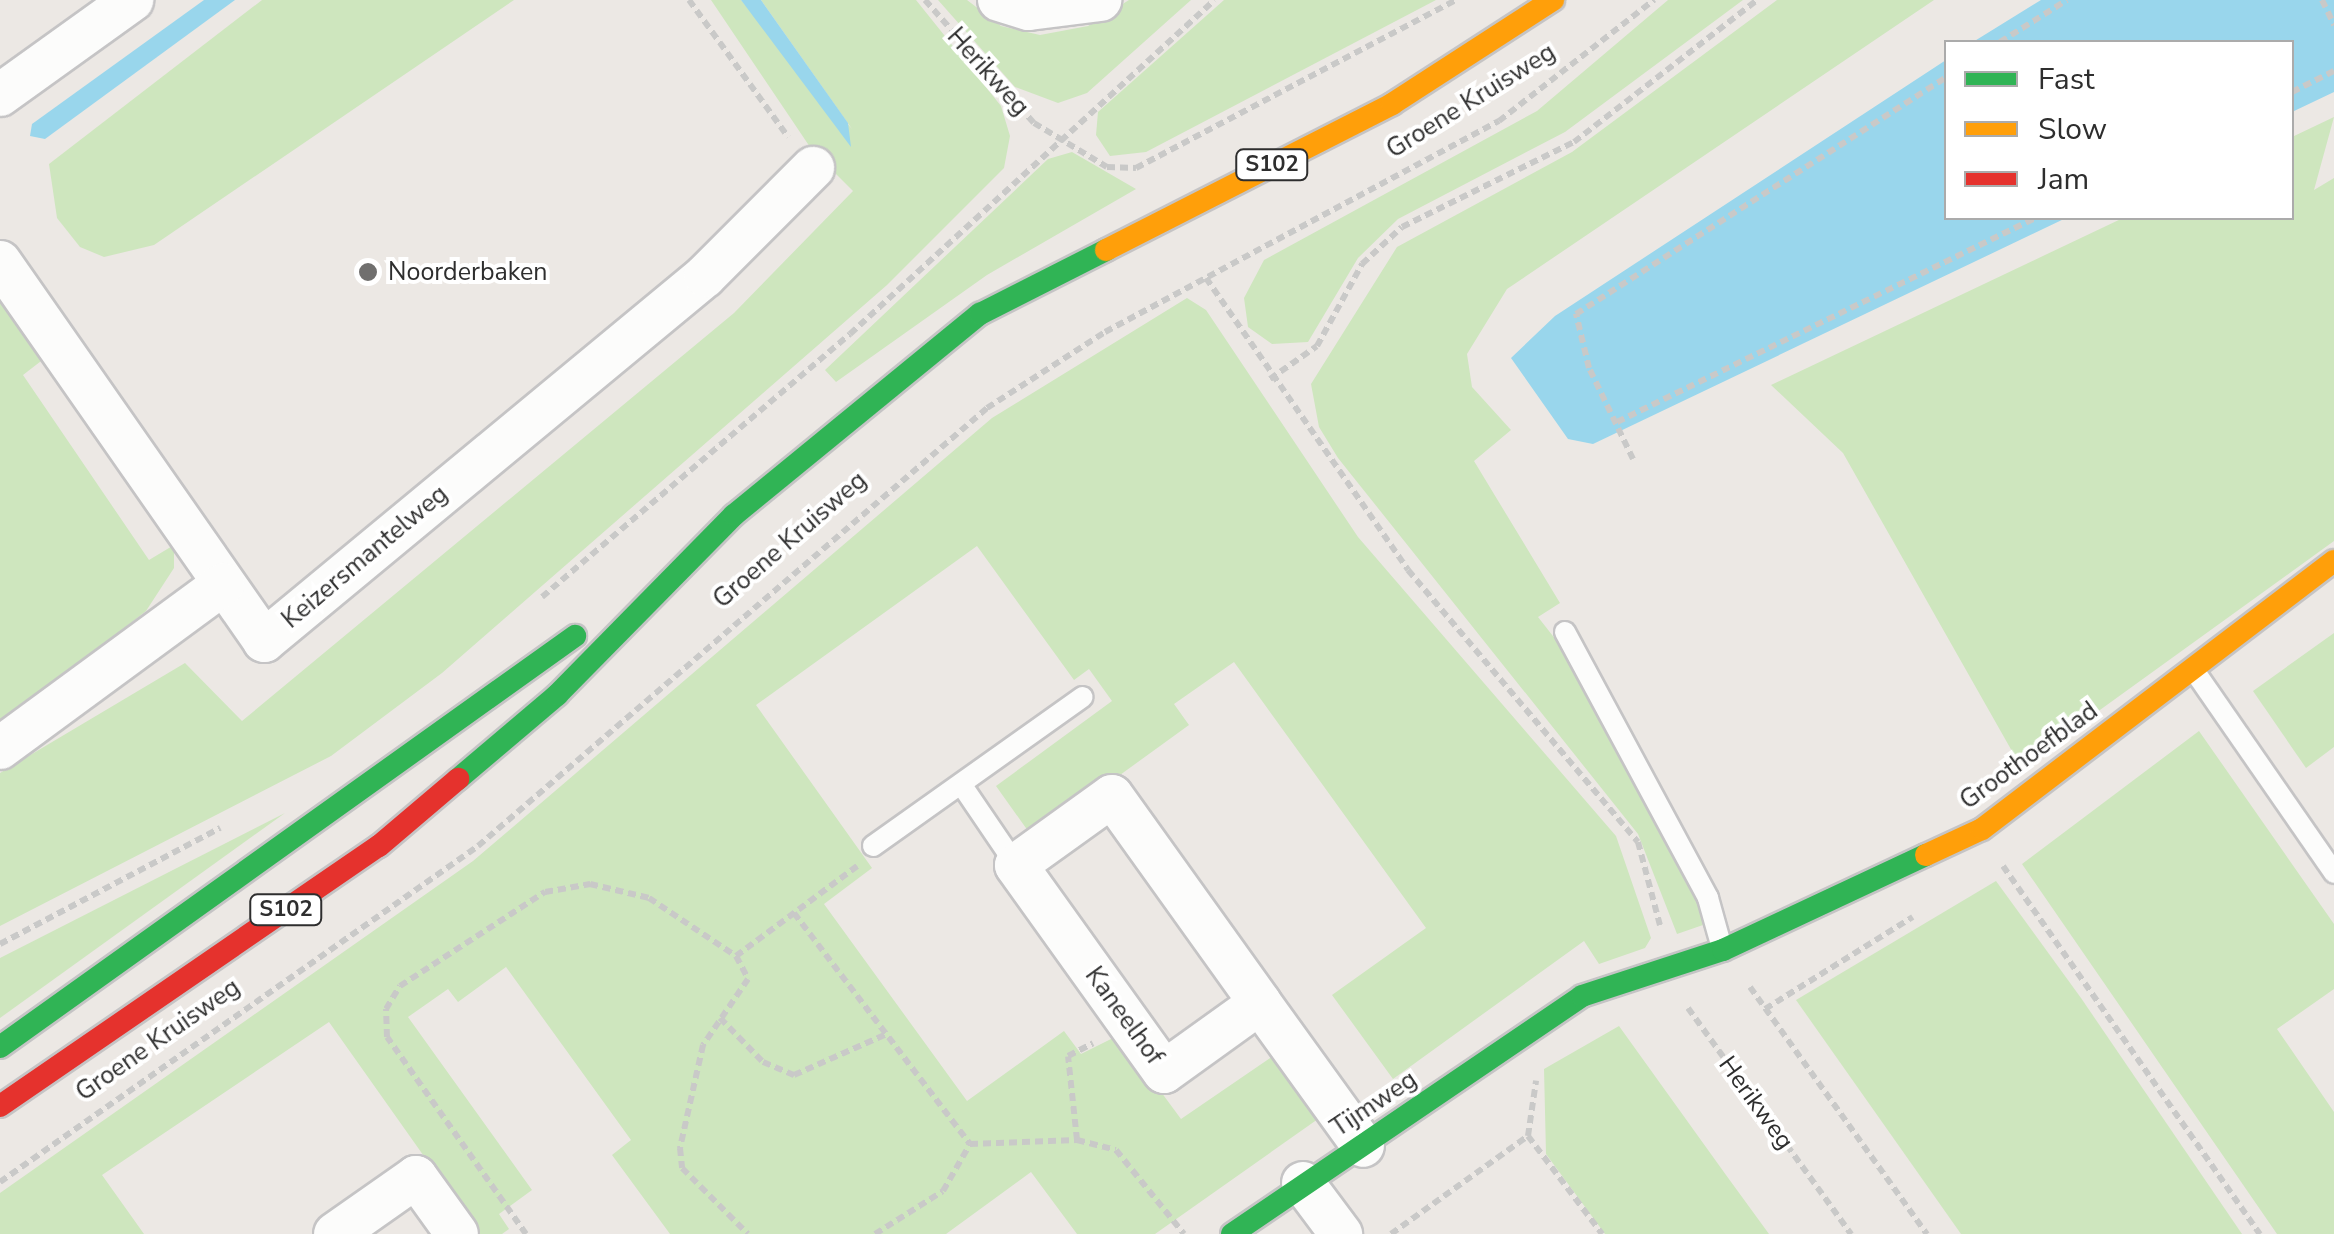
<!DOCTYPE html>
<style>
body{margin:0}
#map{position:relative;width:2334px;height:1234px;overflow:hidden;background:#ece8e4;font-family:"Nunito Sans",sans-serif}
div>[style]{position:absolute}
.green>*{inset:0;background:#cee6be}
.water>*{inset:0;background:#99d6ec}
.path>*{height:6px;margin-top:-3px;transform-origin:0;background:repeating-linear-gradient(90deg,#c9c9c8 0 8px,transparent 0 13px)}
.roads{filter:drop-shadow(2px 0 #c5c4c5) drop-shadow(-2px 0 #c5c4c5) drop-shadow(0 2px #c5c4c5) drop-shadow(0 -2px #c5c4c5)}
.lane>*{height:20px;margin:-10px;padding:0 10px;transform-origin:10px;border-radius:10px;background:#fcfcfb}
.street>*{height:42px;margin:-21px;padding:0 21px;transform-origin:21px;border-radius:21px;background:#fcfcfb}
.fast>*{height:22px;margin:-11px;padding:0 11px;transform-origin:11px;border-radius:11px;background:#30b455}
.slow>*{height:22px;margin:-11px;padding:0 11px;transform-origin:11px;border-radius:11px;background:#ff9f0a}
.jam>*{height:22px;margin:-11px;padding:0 11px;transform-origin:11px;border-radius:11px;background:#e5322d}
.dots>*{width:28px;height:28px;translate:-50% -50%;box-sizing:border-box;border:5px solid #fff;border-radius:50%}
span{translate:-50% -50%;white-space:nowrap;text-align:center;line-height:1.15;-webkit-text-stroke:8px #fff;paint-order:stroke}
.shield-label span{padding:2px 8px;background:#fff;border:2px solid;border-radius:8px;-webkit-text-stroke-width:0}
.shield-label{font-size:22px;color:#2e2e2e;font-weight:700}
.street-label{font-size:25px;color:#2e2e2e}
.poi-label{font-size:25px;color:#2e2e2e}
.left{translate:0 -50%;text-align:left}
.legend{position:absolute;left:1944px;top:40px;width:350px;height:180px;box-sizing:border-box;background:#fff;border:2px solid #ababab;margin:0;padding:12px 18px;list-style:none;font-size:30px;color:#2e2e2e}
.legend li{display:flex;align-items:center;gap:20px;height:50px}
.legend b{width:50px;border:2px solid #ababab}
</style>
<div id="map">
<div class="green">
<div style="clip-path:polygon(262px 0,514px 0,154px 245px,104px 257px,80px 247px,57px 218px,49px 164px)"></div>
<div style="clip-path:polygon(711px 0,741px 0,852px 129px,761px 0,916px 0,1001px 106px,1010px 136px,1004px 168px,887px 285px,442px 673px,331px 756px,0 926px,0 773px,185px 663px,242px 721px,734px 313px,853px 191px,812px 150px)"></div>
<div style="clip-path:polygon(938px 0,967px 0,1001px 26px,1040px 35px,1088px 26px,1129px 0,1191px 0,1087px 93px,1058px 103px,1015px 87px)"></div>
<div style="clip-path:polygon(1224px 0,1436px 0,1146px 152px,1110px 156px,1096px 135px,1098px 112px)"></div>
<div style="clip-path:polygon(1668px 0,1743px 0,1565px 132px,1398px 219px,1358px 258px,1308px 342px,1272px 344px,1248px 327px,1244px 298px,1264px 260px,1537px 111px)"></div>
<div style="clip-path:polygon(1777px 0,1934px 0,1507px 289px,1467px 354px,1472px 387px,1511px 430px,1474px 461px,1560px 603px,1538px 617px,1578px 668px,1700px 900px,1703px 925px,1677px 934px,1638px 834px,1338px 458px,1319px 427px,1311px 384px,1397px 247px,1572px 152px)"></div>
<div style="clip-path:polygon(2334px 117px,2314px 190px,2334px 178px,2334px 541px,2021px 767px,1843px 453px,1771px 385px,2123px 218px,2292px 218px,2292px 137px)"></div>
<div style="clip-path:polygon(1072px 152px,1136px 189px,987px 275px,836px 382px,825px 370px,1048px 159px)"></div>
<div style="clip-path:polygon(0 295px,45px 358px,23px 375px,149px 560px,174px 545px,174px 568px,146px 611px,0 726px)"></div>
<div style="clip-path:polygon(1187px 298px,1206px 310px,1358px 537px,1616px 836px,1651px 938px,1645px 948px,1599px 964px,1584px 941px,1393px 1079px,1332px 995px,1426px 928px,1234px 662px,1174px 704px,1189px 725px,1033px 838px,996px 786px,1112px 701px,1089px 669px,1074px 680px,977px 546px,756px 705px,872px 868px,824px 904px,967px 1101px,1064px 1031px,1081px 1054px,1119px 1035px,1181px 1119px,1273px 1056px,1318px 1119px,1155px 1234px,1077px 1234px,1031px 1172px,946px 1234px,670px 1234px,612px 1155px,631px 1140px,506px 967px,458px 1002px,448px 989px,408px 1017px,532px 1190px,499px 1214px,509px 1229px,502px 1234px,479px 1234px,329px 1022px,102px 1175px,144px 1234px,0 1234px,0 1193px,473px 861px,992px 418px)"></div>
<div style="clip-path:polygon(2334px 633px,2334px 747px,2306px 768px,2253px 691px)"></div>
<div style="clip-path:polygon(2199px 731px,2334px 924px,2334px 989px,2277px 1029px,2334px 1112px,2334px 1234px,2277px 1234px,2022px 864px)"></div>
<div style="clip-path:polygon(285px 813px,0 1018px,0 958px)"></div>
<div style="clip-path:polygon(1996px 881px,2081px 998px,2242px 1234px,1961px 1234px,1796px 1000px)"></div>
<div style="clip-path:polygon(1619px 1026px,1726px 1175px,1769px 1234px,1605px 1234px,1546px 1154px,1544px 1069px)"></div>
</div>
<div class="water">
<div style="clip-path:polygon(204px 0,235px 0,45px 139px,30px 136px,32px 124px)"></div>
<div style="clip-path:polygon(741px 0,761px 0,848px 123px,851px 147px)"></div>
<div style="clip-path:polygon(2041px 0,2334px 0,2334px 92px,2292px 112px,2292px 42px,1973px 42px)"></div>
<div style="clip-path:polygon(1946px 60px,1946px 218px,2066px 218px,1593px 444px,1568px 439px,1511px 358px,1555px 316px)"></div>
</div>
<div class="path">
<div style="left:689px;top:0;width:169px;rotate:54.1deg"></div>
<div style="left:925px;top:0;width:164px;rotate:48.5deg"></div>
<div style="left:1034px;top:123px;width:85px;rotate:31.1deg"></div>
<div style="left:1107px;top:167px;width:29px;rotate:2deg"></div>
<div style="left:1136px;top:168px;width:361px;rotate:-27.7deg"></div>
<div style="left:2322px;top:0;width:28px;rotate:64deg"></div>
<div style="left:2000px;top:42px;width:79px;rotate:-32.1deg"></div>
<div style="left:2292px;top:92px;width:47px;rotate:-26.6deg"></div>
<div style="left:1206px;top:278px;width:355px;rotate:55.3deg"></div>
<div style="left:1408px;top:570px;width:356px;rotate:49.8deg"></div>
<div style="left:1638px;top:842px;width:86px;rotate:75.2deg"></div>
<div style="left:1270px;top:379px;width:57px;rotate:-35.1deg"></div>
<div style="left:1317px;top:346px;width:94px;rotate:-61.2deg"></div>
<div style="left:1362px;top:264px;width:54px;rotate:-42.8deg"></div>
<div style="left:1402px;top:227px;width:192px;rotate:-26.3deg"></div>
<div style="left:1574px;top:142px;width:232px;rotate:-37.8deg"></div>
<div style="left:1617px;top:422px;width:466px;rotate:-26deg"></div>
<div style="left:1633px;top:459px;width:101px;rotate:-115.8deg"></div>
<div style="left:1589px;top:368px;width:56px;rotate:-103.5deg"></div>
<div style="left:1576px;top:314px;width:439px;rotate:-32.6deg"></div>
<div style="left:542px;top:597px;width:405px;rotate:-40.5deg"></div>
<div style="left:850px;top:334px;width:494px;rotate:-42.5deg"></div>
<div style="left:2003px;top:866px;width:449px;rotate:55.1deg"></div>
<div style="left:794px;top:913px;width:290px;rotate:52.7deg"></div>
<div style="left:0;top:944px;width:249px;rotate:-27.8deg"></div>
<div style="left:736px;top:956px;width:26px;rotate:62deg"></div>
<div style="left:748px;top:979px;width:80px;rotate:124.3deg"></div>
<div style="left:703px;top:1045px;width:106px;rotate:102.6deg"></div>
<div style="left:680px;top:1148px;width:20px;rotate:84deg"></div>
<div style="left:682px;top:1168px;width:93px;rotate:45deg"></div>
<div style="left:1750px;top:987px;width:304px;rotate:54.4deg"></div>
<div style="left:1688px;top:1008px;width:279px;rotate:54.2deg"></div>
<div style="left:1765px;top:1009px;width:174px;rotate:-31.9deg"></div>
<div style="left:720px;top:1018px;width:62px;rotate:45.7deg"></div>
<div style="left:763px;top:1062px;width:34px;rotate:23deg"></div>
<div style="left:794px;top:1075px;width:102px;rotate:-23.8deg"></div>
<div style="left:1528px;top:1136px;width:123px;rotate:52.9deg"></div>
<div style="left:1077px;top:1140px;width:84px;rotate:-96.1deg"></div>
<div style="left:1068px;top:1056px;width:28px;rotate:-27deg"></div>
<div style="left:0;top:1182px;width:584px;rotate:-35.1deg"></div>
<div style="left:478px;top:846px;width:672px;rotate:-40.71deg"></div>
<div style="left:987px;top:408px;width:140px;rotate:-32.8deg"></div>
<div style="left:1105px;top:332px;width:447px;rotate:-28.2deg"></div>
<div style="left:1499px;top:121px;width:197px;rotate:-38deg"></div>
<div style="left:526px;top:1234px;width:241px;rotate:-125.2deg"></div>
<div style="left:387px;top:1037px;width:28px;rotate:-92deg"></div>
<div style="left:386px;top:1009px;width:27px;rotate:-59deg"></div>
<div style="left:400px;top:986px;width:173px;rotate:-33deg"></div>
<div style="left:545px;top:892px;width:46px;rotate:-10.1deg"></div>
<div style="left:590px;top:884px;width:61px;rotate:13.3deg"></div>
<div style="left:649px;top:898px;width:105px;rotate:33.7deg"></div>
<div style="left:736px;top:956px;width:151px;rotate:-36.6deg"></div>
<div style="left:875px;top:1234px;width:80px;rotate:-32.3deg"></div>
<div style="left:943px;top:1191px;width:54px;rotate:-60.1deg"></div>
<div style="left:970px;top:1144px;width:107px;rotate:-2.1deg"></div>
<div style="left:1077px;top:1140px;width:40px;rotate:14.4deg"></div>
<div style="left:1116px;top:1150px;width:108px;rotate:51deg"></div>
<div style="left:1391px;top:1234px;width:168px;rotate:-35.6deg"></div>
<div style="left:1528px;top:1136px;width:56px;rotate:-81.7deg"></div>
</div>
<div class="roads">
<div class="lane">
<div style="left:1565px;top:632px;width:302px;rotate:61.7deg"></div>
<div style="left:1708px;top:898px;width:52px;rotate:74.4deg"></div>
<div style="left:2193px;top:669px;width:248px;rotate:55.3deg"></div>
<div style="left:961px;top:784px;width:98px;rotate:55.8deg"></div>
<div style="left:873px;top:846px;width:257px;rotate:-35.4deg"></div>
</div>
<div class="street">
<div style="left:999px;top:0;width:31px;rotate:17deg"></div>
<div style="left:1029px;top:9px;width:72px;rotate:-7.2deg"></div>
<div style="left:0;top:95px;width:163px;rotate:-35.7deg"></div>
<div style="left:0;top:262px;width:462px;rotate:55.1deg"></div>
<div style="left:264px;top:641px;width:572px;rotate:-39.61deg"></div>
<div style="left:705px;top:276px;width:153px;rotate:-45deg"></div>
<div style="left:0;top:748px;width:277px;rotate:-36.3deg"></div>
<div style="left:1260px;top:1003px;width:118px;rotate:144.3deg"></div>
<div style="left:1164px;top:1072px;width:254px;rotate:-125.6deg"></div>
<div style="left:1016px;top:865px;width:118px;rotate:-35.7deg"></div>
<div style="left:1112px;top:796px;width:254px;rotate:54.4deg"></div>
<div style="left:1260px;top:1003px;width:176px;rotate:54.2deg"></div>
<div style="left:1303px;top:1183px;width:64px;rotate:53.3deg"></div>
<div style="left:335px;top:1234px;width:99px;rotate:-35.1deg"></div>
<div style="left:416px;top:1177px;width:70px;rotate:54.3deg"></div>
</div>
<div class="fast">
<div style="left:458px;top:779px;width:130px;rotate:-40.3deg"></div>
<div style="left:557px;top:695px;width:252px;rotate:-45.5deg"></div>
<div style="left:734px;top:515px;width:318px;rotate:-39.3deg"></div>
<div style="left:980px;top:314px;width:141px;rotate:-26.9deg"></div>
<div style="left:0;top:1047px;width:707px;rotate:-35.56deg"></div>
<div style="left:1232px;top:1234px;width:423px;rotate:-34.2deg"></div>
<div style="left:1582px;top:996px;width:148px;rotate:-18.1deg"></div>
<div style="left:1723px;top:950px;width:224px;rotate:-25.1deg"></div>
</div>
<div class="slow">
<div style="left:1106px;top:250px;width:321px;rotate:-27deg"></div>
<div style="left:1392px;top:104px;width:192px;rotate:-32.9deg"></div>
<div style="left:1926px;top:855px;width:62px;rotate:-24.9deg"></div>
<div style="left:1982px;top:829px;width:442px;rotate:-37.3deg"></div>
</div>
<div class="jam">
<div style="left:0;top:1106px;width:460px;rotate:-34.5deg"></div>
<div style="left:379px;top:846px;width:104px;rotate:-40.3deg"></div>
</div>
</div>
<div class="dots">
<div style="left:368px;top:272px;background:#706f6e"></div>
</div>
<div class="shield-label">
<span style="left:1272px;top:165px">S102</span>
<span style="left:286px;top:910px">S102</span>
</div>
<div class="street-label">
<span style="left:988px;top:72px;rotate:48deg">Herikweg</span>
<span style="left:1471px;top:101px;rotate:-32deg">Groene Kruisweg</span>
<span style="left:790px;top:540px;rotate:-41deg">Groene Kruisweg</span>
<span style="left:365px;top:557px;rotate:-40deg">Keizersmantelweg</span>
<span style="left:2029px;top:756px;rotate:-36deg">Groothoefblad</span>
<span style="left:1124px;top:1016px;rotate:54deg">Kaneelhof</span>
<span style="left:158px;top:1040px;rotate:-35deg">Groene Kruisweg</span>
<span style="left:1756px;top:1103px;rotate:54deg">Herikweg</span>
<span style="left:1374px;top:1104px;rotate:-34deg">Tijmweg</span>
</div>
<div class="poi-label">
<span class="left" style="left:388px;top:272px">Noorderbaken</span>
</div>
<ul class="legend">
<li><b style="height:12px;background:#30b455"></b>Fast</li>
<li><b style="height:12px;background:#ff9f0a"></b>Slow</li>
<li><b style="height:12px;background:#e5322d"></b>Jam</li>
</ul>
</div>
